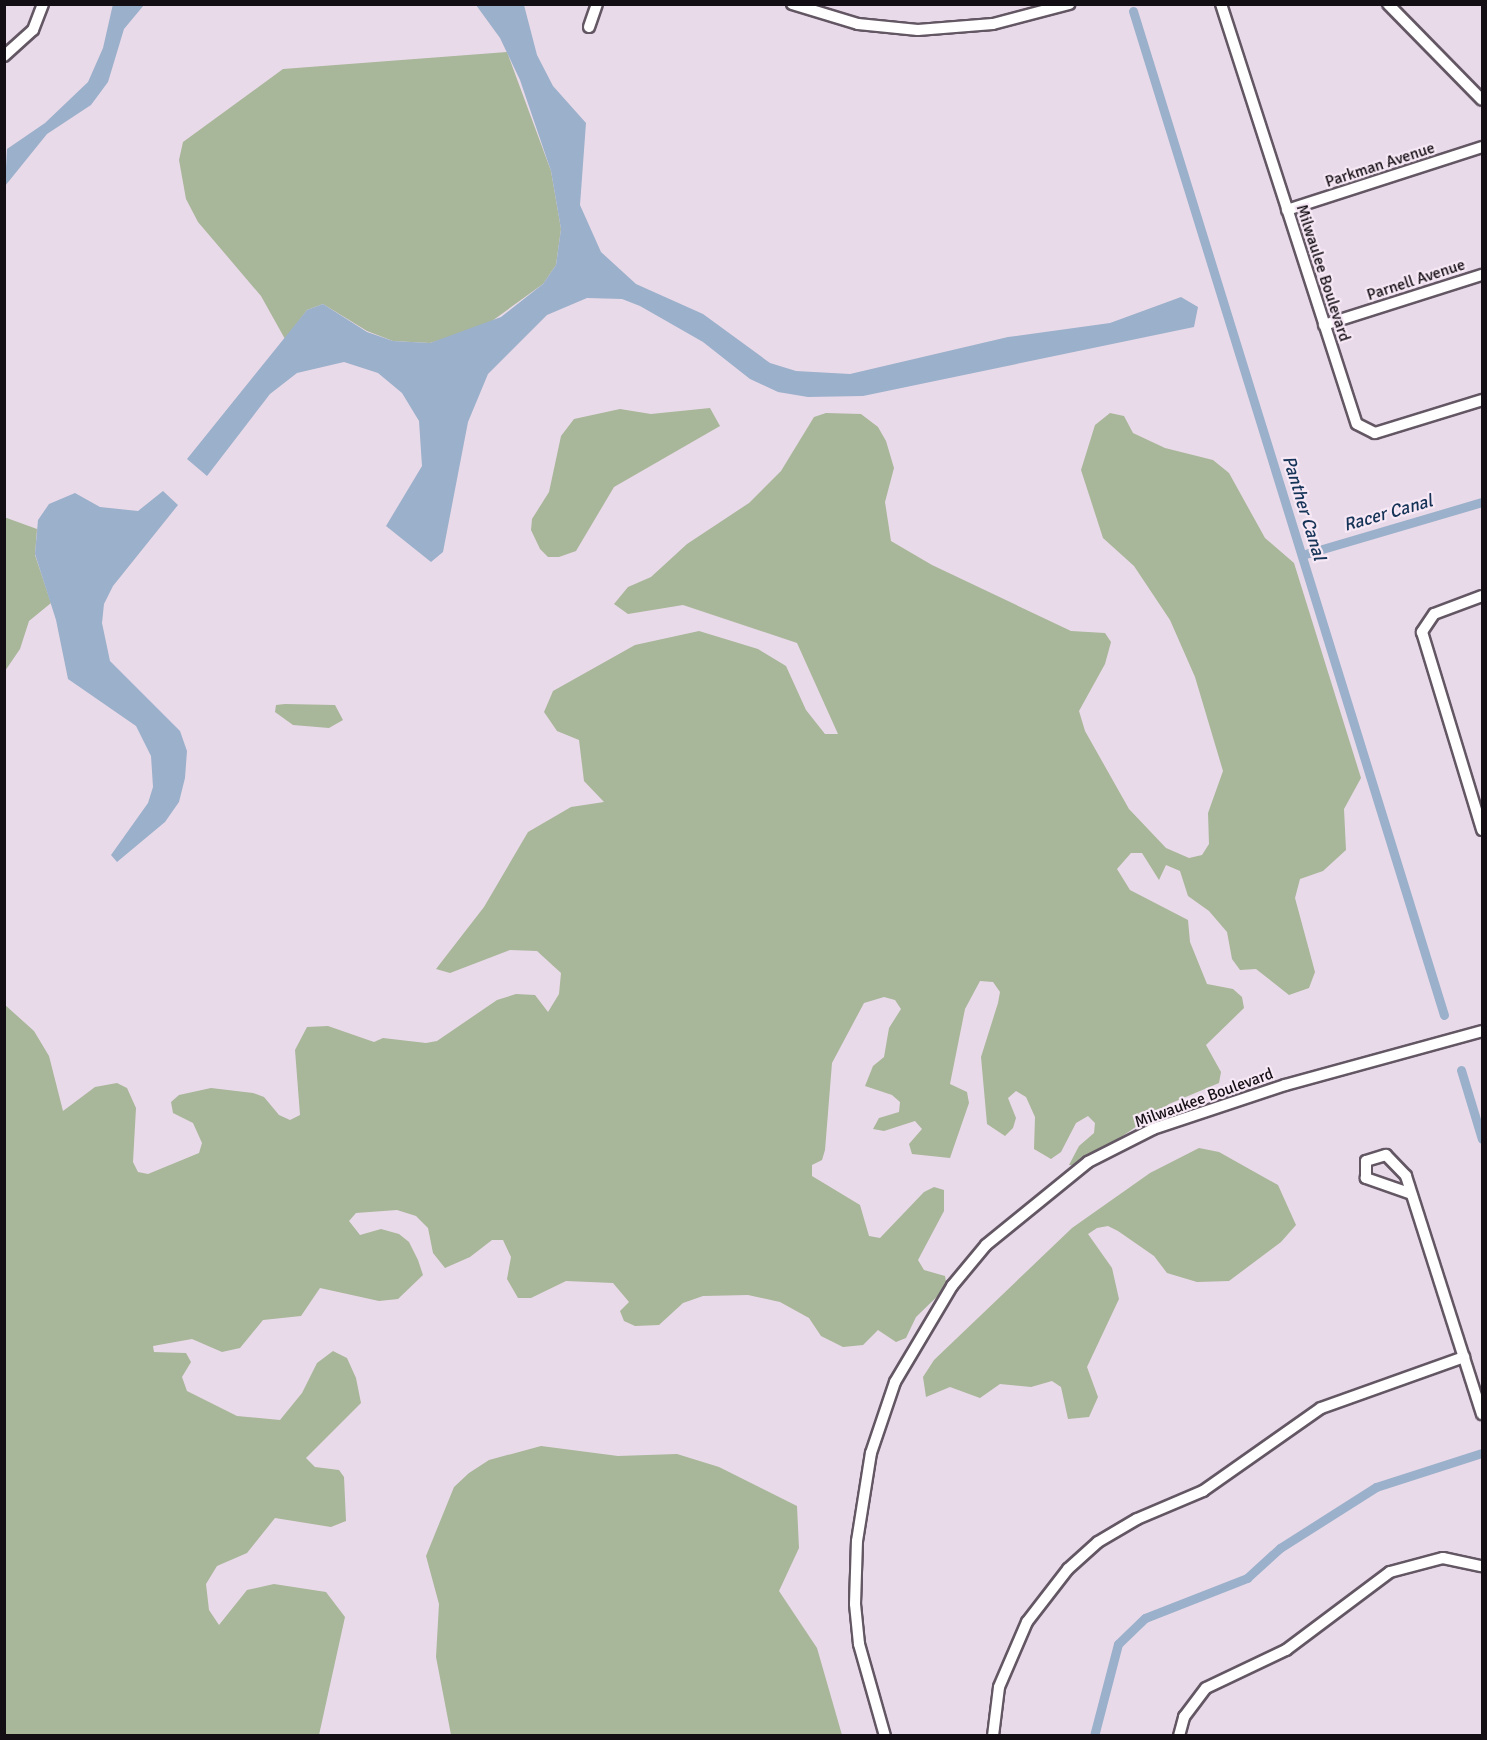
<!DOCTYPE html>
<style>
body{margin:0}
#map{position:relative;width:1487px;height:1740px;overflow:hidden;background:#e9dae9;font-family:Signika,sans-serif}
div>[style]{position:absolute}
.green>*{inset:0;background:#a8b699}
.water>*{inset:0;background:#9bb0ca}
.canal>*{height:9px;margin:-4.5px;padding:0 4.5px;transform-origin:4.5px;border-radius:4.5px;background:#9bb0ca}
.roads{filter:drop-shadow(2px 0 #645764) drop-shadow(-2px 0 #645764) drop-shadow(0 2px #645764) drop-shadow(0 -2px #645764)}
.minor>*{height:10px;margin:-5px;padding:0 5px;transform-origin:5px;border-radius:5px;background:#fff}
span{translate:-50% -50%;white-space:nowrap;text-align:center;line-height:1.15;-webkit-text-stroke:4.5px #f7e8f6;paint-order:stroke}
.street-label{font-size:16px;color:#130e13}
.water-label{font-size:18px;color:#143356;font-style:italic}
.frame{position:absolute;inset:0;border:6px solid #130e13;pointer-events:none}
</style>
<div id="map">
<div class="green">
<div style="clip-path:polygon(507px 52px,551px 171px,561px 229px,556px 265px,543px 284px,485px 326px,430px 343px,393px 341px,367px 331px,323px 304px,307px 310px,285px 339px,261px 296px,198px 222px,186px 199px,179px 160px,183px 142px,283px 69px)"></div>
<div style="clip-path:polygon(710px 408px,720px 426px,614px 487px,576px 551px,559px 557px,548px 557px,540px 549px,531px 530px,532px 519px,549px 492px,561px 436px,574px 419px,620px 409px,651px 414px)"></div>
<div style="clip-path:polygon(826px 413px,861px 414px,878px 427px,886px 441px,894px 468px,885px 502px,891px 541px,932px 565px,1071px 631px,1105px 633px,1111px 642px,1105px 664px,1079px 711px,1085px 731px,1129px 809px,1166px 848px,1189px 858px,1202px 855px,1209px 844px,1208px 813px,1223px 771px,1195px 677px,1170px 620px,1134px 566px,1103px 538px,1081px 470px,1095px 425px,1110px 413px,1124px 416px,1133px 433px,1165px 448px,1213px 460px,1229px 473px,1265px 538px,1294px 563px,1361px 778px,1344px 809px,1346px 850px,1323px 871px,1300px 879px,1295px 898px,1315px 972px,1309px 988px,1289px 995px,1256px 969px,1240px 970px,1232px 959px,1227px 932px,1209px 911px,1188px 896px,1180px 871px,1166px 865px,1159px 880px,1142px 853px,1131px 853px,1117px 869px,1130px 890px,1188px 920px,1190px 942px,1207px 984px,1233px 989px,1242px 997px,1244px 1008px,1206px 1045px,1221px 1072px,1219px 1083px,1169px 1104px,1079px 1166px,1069px 1165px,1079px 1146px,1094px 1133px,1095px 1123px,1088px 1116px,1076px 1123px,1061px 1152px,1051px 1159px,1034px 1149px,1035px 1117px,1026px 1097px,1016px 1091px,1008px 1098px,1016px 1118px,1013px 1128px,1005px 1136px,987px 1124px,981px 1057px,998px 1003px,1000px 992px,993px 982px,980px 981px,965px 1009px,950px 1084px,967px 1092px,969px 1103px,950px 1158px,912px 1154px,909px 1144px,922px 1129px,915px 1121px,884px 1131px,873px 1129px,879px 1118px,899px 1112px,900px 1102px,892px 1095px,865px 1086px,873px 1066px,884px 1057px,889px 1028px,901px 1009px,895px 1000px,884px 997px,864px 1003px,832px 1063px,825px 1150px,822px 1160px,812px 1165px,812px 1176px,860px 1205px,869px 1236px,880px 1238px,924px 1192px,934px 1187px,944px 1190px,944px 1211px,918px 1260px,924px 1270px,945px 1276px,947px 1287px,916px 1317px,906px 1338px,896px 1342px,878px 1330px,863px 1345px,843px 1347px,821px 1336px,809px 1318px,780px 1302px,748px 1295px,703px 1296px,683px 1303px,659px 1325px,635px 1326px,624px 1321px,620px 1311px,629px 1302px,613px 1283px,566px 1281px,531px 1298px,518px 1298px,507px 1279px,511px 1257px,503px 1240px,492px 1240px,470px 1257px,445px 1268px,433px 1253px,428px 1228px,416px 1216px,397px 1210px,356px 1213px,349px 1221px,360px 1235px,381px 1229px,399px 1234px,409px 1242px,418px 1260px,423px 1275px,398px 1299px,379px 1301px,320px 1288px,301px 1316px,263px 1320px,240px 1348px,222px 1352px,192px 1339px,153px 1346px,154px 1352px,186px 1353px,191px 1362px,182px 1377px,187px 1391px,237px 1416px,280px 1420px,302px 1393px,317px 1363px,333px 1351px,347px 1358px,356px 1378px,361px 1403px,306px 1458px,315px 1467px,339px 1470px,344px 1477px,346px 1521px,331px 1527px,275px 1518px,247px 1553px,217px 1566px,206px 1584px,209px 1610px,219px 1625px,247px 1590px,274px 1584px,326px 1592px,345px 1617px,319px 1735px,5px 1735px,4px 1004px,34px 1031px,49px 1056px,63px 1111px,95px 1087px,117px 1083px,127px 1088px,136px 1108px,133px 1162px,138px 1172px,148px 1174px,199px 1153px,202px 1143px,193px 1123px,173px 1113px,171px 1102px,179px 1095px,211px 1088px,253px 1093px,264px 1097px,279px 1115px,290px 1120px,300px 1115px,295px 1050px,307px 1027px,328px 1026px,374px 1042px,383px 1038px,426px 1043px,437px 1041px,497px 1000px,516px 994px,535px 995px,548px 1012px,559px 994px,561px 973px,537px 951px,510px 950px,450px 973px,436px 969px,484px 907px,528px 832px,571px 807px,604px 802px,584px 781px,579px 740px,557px 731px,544px 712px,553px 691px,635px 645px,699px 631px,758px 649px,786px 666px,806px 710px,825px 734px,838px 734px,797px 643px,683px 605px,628px 614px,614px 604px,628px 587px,651px 577px,687px 544px,749px 503px,781px 471px,814px 417px)"></div>
<div style="clip-path:polygon(4px 517px,37px 529px,35px 555px,51px 603px,29px 621px,20px 649px,5px 671px)"></div>
<div style="clip-path:polygon(285px 704px,335px 705px,343px 720px,329px 728px,293px 725px,275px 712px,276px 705px)"></div>
<div style="clip-path:polygon(1199px 1148px,1219px 1152px,1278px 1185px,1296px 1225px,1281px 1242px,1229px 1281px,1197px 1282px,1167px 1273px,1154px 1256px,1118px 1231px,1108px 1226px,1097px 1228px,1088px 1234px,1112px 1268px,1119px 1299px,1087px 1367px,1098px 1397px,1089px 1417px,1068px 1419px,1061px 1387px,1052px 1381px,1031px 1387px,1000px 1384px,980px 1398px,950px 1387px,926px 1397px,923px 1377px,934px 1360px,1072px 1228px,1150px 1173px)"></div>
<div style="clip-path:polygon(541px 1446px,618px 1456px,677px 1454px,719px 1467px,797px 1506px,799px 1548px,779px 1591px,817px 1648px,842px 1735px,451px 1735px,436px 1657px,439px 1604px,426px 1556px,454px 1487px,469px 1473px,489px 1460px)"></div>
</div>
<div class="water">
<div style="clip-path:polygon(113px 4px,144px 5px,124px 29px,108px 82px,91px 105px,47px 134px,5px 186px,7px 149px,45px 123px,88px 82px,103px 48px)"></div>
<div style="clip-path:polygon(476px 5px,524px 5px,537px 55px,553px 86px,586px 123px,580px 205px,601px 252px,636px 284px,703px 314px,770px 363px,796px 371px,850px 374px,1008px 337px,1110px 323px,1181px 297px,1198px 307px,1194px 327px,863px 396px,808px 397px,778px 392px,750px 379px,703px 342px,640px 306px,622px 299px,587px 298px,547px 315px,488px 374px,468px 422px,443px 552px,431px 562px,386px 526px,422px 466px,419px 421px,402px 393px,378px 373px,344px 362px,297px 373px,270px 394px,207px 476px,187px 459px,307px 310px,323px 304px,367px 332px,393px 341px,430px 343px,501px 317px,543px 284px,556px 265px,561px 229px,551px 171px,520px 80px,500px 38px)"></div>
<div style="clip-path:polygon(163px 491px,178px 505px,113px 586px,104px 604px,102px 623px,110px 661px,180px 731px,187px 751px,185px 778px,179px 802px,165px 822px,117px 862px,111px 855px,148px 803px,153px 787px,151px 756px,136px 726px,68px 679px,56px 620px,35px 554px,38px 520px,49px 504px,75px 493px,100px 507px,138px 511px)"></div>
</div>
<div class="canal">
<div style="left:1133px;top:11px;width:1051px;rotate:72.79deg"></div>
<div style="left:1302px;top:555px;width:188px;rotate:-16.4deg"></div>
<div style="left:1461px;top:1070px;width:72px;rotate:73.1deg"></div>
<div style="left:1094px;top:1736px;width:95px;rotate:-75.4deg"></div>
<div style="left:1118px;top:1644px;width:37px;rotate:-44deg"></div>
<div style="left:1145px;top:1618px;width:110px;rotate:-21.4deg"></div>
<div style="left:1247px;top:1578px;width:45px;rotate:-42.3deg"></div>
<div style="left:1280px;top:1548px;width:114px;rotate:-32.4deg"></div>
<div style="left:1376px;top:1487px;width:111px;rotate:-17.8deg"></div>
</div>
<div class="roads">
<div class="minor">
<div style="left:792px;top:4px;width:69px;rotate:16.9deg"></div>
<div style="left:858px;top:24px;width:60px;rotate:5.7deg"></div>
<div style="left:918px;top:30px;width:75px;rotate:-4.6deg"></div>
<div style="left:993px;top:24px;width:79px;rotate:-14.7deg"></div>
<div style="left:1221px;top:4px;width:441px;rotate:72.1deg"></div>
<div style="left:1357px;top:424px;width:20px;rotate:27deg"></div>
<div style="left:1375px;top:433px;width:112px;rotate:-17.1deg"></div>
<div style="left:1388px;top:4px;width:134px;rotate:45.6deg"></div>
<div style="left:589px;top:27px;width:24px;rotate:-71deg"></div>
<div style="left:4px;top:56px;width:39px;rotate:-42deg"></div>
<div style="left:33px;top:30px;width:28px;rotate:-69deg"></div>
<div style="left:1287px;top:210px;width:205px;rotate:-17.9deg"></div>
<div style="left:1324px;top:325px;width:166px;rotate:-17.6deg"></div>
<div style="left:1482px;top:596px;width:51px;rotate:159.4deg"></div>
<div style="left:1434px;top:614px;width:22px;rotate:124deg"></div>
<div style="left:1422px;top:632px;width:207px;rotate:73.1deg"></div>
<div style="left:1409px;top:1193px;width:46px;rotate:-160.8deg"></div>
<div style="left:1366px;top:1178px;width:17px;rotate:-90deg"></div>
<div style="left:1366px;top:1161px;width:21px;rotate:-17deg"></div>
<div style="left:1386px;top:1155px;width:29px;rotate:46deg"></div>
<div style="left:1406px;top:1176px;width:250px;rotate:72.3deg"></div>
<div style="left:885px;top:1736px;width:96px;rotate:-105.8deg"></div>
<div style="left:859px;top:1644px;width:40px;rotate:-95.7deg"></div>
<div style="left:855px;top:1604px;width:63px;rotate:-88.2deg"></div>
<div style="left:857px;top:1541px;width:89px;rotate:-81deg"></div>
<div style="left:871px;top:1453px;width:75px;rotate:-71.3deg"></div>
<div style="left:895px;top:1382px;width:112px;rotate:-59.3deg"></div>
<div style="left:952px;top:1286px;width:53px;rotate:-50.3deg"></div>
<div style="left:986px;top:1245px;width:132px;rotate:-39.1deg"></div>
<div style="left:1088px;top:1162px;width:73px;rotate:-26.9deg"></div>
<div style="left:1153px;top:1129px;width:139px;rotate:-18.4deg"></div>
<div style="left:1285px;top:1085px;width:204px;rotate:-15.3deg"></div>
<div style="left:993px;top:1736px;width:49px;rotate:-83deg"></div>
<div style="left:999px;top:1687px;width:71px;rotate:-66.7deg"></div>
<div style="left:1027px;top:1622px;width:67px;rotate:-52.3deg"></div>
<div style="left:1068px;top:1569px;width:40px;rotate:-42deg"></div>
<div style="left:1098px;top:1542px;width:45px;rotate:-30.5deg"></div>
<div style="left:1137px;top:1519px;width:72px;rotate:-23deg"></div>
<div style="left:1203px;top:1491px;width:144px;rotate:-35.1deg"></div>
<div style="left:1321px;top:1408px;width:152px;rotate:-19.6deg"></div>
<div style="left:1179px;top:1736px;width:20px;rotate:-75deg"></div>
<div style="left:1184px;top:1717px;width:36px;rotate:-53deg"></div>
<div style="left:1206px;top:1688px;width:89px;rotate:-25.4deg"></div>
<div style="left:1286px;top:1650px;width:130px;rotate:-36.9deg"></div>
<div style="left:1390px;top:1572px;width:55px;rotate:-14.8deg"></div>
<div style="left:1443px;top:1558px;width:40px;rotate:12deg"></div>
</div>
</div>
<div class="street-label">
<span style="left:1380px;top:165px;rotate:-18deg">Parkman Avenue</span>
<span style="left:1323px;top:273px;rotate:72deg">Milwaulee Boulevard</span>
<span style="left:1416px;top:280px;rotate:-18deg">Parnell Avenue</span>
<span style="left:1204px;top:1098px;rotate:-20deg">Milwaukee Boulevard</span>
</div>
<div class="water-label">
<span style="left:1304px;top:508px;rotate:73deg">Panther Canal</span>
<span style="left:1388px;top:513px;rotate:-16deg">Racer Canal</span>
</div>
<div class="frame"></div>
</div>
